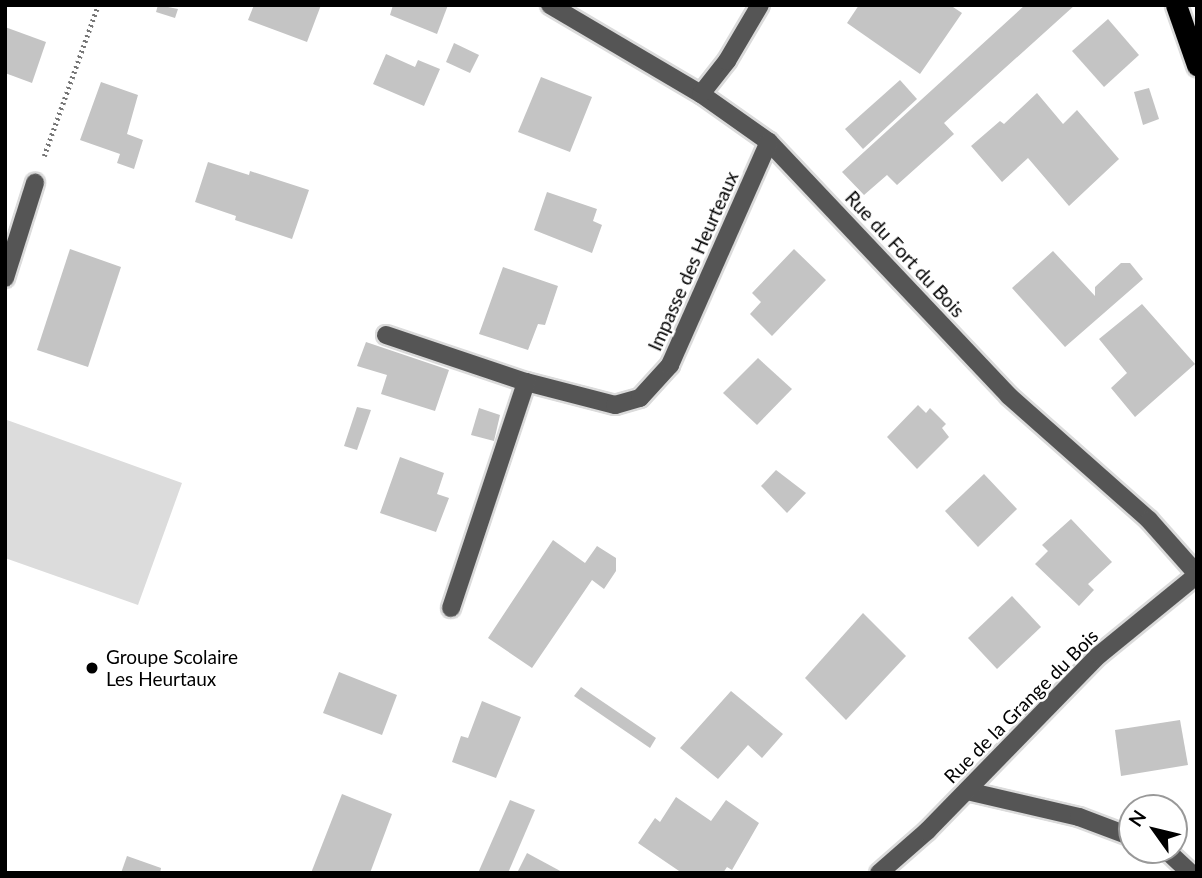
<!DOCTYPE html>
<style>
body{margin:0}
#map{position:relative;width:1202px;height:878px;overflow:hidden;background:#fff;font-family:Lato,sans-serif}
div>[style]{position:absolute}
.green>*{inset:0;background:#dcdcdc}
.building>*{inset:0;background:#c4c4c4}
.path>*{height:4.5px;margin-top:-2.25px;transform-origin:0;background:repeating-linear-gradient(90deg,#777 0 2px,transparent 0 5.5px)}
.roads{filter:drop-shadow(2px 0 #dbdbdb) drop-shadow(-2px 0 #dbdbdb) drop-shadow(0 2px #dbdbdb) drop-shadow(0 -2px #dbdbdb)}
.minor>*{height:18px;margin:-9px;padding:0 9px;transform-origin:9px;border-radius:9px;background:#555}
.highway>*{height:21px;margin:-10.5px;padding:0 10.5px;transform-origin:10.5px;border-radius:10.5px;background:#000}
.dots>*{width:19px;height:19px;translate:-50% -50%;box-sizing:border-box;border:4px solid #fff;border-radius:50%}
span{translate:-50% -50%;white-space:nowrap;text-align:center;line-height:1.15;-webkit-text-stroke:5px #fff;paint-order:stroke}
.street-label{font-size:19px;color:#000}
.poi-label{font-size:19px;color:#000}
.left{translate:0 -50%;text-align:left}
.frame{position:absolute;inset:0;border:7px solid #000;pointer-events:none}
.north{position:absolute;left:1118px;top:794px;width:70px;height:70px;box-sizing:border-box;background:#fff;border:2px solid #999;border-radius:50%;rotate:304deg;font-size:19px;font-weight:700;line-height:28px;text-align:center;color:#000}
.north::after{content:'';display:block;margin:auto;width:24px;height:32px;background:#000;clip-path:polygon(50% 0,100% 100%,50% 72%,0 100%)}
</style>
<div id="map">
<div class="green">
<div style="clip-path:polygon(7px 420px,182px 483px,138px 605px,5px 558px)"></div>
</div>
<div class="building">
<div style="clip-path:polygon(158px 5px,178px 9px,175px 18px,156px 12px)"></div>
<div style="clip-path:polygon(254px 5px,321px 5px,307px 42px,248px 20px)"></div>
<div style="clip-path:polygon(393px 5px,448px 5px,437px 34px,390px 15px)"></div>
<div style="clip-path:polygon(859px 5px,950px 5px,962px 13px,920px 74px,847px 23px)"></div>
<div style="clip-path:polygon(1025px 5px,1075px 5px,944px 123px,954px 134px,897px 185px,887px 175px,864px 195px,842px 172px)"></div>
<div style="clip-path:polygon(1108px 19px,1139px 55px,1104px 87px,1072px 51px)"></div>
<div style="clip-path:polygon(5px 27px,46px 42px,32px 83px,5px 73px)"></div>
<div style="clip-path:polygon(454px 43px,479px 55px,470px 73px,446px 62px)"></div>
<div style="clip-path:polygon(386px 54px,415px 67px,418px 60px,440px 69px,424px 106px,373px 84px)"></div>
<div style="clip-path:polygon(541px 77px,592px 97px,570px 152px,518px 132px)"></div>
<div style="clip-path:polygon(900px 80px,917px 99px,863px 149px,845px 129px)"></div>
<div style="clip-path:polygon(101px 82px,138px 95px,127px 134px,143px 140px,134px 169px,117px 163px,120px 154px,80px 140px)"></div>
<div style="clip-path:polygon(1149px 88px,1159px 119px,1143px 125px,1134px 92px)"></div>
<div style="clip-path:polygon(1037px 93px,1063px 124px,1077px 110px,1119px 159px,1069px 206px,1028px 158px,1002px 182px,971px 146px,1000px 121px,1004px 124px)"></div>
<div style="clip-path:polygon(208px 162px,249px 175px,250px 171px,309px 190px,292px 239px,235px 220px,236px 216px,195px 202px)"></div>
<div style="clip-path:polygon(547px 192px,597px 209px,593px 221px,602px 225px,592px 253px,534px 230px)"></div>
<div style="clip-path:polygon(70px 249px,121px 267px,88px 367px,37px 350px)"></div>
<div style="clip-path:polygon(794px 249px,826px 280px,772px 336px,750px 314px,761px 302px,752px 293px)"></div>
<div style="clip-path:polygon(1053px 251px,1095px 296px,1095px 287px,1121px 263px,1130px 263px,1143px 279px,1065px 347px,1012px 288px)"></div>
<div style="clip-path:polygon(503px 267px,558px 286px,545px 325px,538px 324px,528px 350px,479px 334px)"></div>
<div style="clip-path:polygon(1142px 304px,1195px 364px,1135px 417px,1111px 388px,1127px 373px,1099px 339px)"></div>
<div style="clip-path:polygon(366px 342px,449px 370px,435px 411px,381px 394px,387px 375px,357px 366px)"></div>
<div style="clip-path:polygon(758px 358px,792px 389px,757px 425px,723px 393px)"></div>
<div style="clip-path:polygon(918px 405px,926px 413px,930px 408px,946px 424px,942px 428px,949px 437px,917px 469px,887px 437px)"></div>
<div style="clip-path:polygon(357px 407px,371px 410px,357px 450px,344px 446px)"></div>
<div style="clip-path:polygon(479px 408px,500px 415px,494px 441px,471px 435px)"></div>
<div style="clip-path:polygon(400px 457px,444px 473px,437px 494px,449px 498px,436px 532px,380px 513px)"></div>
<div style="clip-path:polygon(776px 470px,806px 493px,787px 513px,761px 486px)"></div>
<div style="clip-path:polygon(984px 474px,1017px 509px,978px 547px,945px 511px)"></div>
<div style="clip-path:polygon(1071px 519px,1112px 562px,1088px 584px,1094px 590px,1079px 606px,1035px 564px,1048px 551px,1042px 545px)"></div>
<div style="clip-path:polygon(553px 540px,585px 563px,597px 546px,616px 558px,616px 571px,604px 589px,592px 580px,532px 668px,488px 638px)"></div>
<div style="clip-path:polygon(1012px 596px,1041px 627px,997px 669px,968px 638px)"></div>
<div style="clip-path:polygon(863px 613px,906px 656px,846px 720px,805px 678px)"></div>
<div style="clip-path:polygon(339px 672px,397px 695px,382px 735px,323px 713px)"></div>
<div style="clip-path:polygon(581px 687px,656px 738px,650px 748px,574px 696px)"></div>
<div style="clip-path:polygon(731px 691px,783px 734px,762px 758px,748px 745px,718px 779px,680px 748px)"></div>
<div style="clip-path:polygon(482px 701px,521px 717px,496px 778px,452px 762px,461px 736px,468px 738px)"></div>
<div style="clip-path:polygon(1180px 720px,1188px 765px,1121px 776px,1115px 730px)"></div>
<div style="clip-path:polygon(342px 794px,392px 814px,370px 873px,311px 873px)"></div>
<div style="clip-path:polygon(676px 797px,711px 821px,726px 800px,759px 823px,732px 870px,727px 867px,723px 873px,682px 873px,638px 843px,655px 818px,660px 822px)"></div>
<div style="clip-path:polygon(510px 800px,535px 810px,508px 873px,478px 873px)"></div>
<div style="clip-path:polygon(527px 853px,564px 873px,518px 871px)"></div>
<div style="clip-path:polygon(127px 856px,161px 868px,160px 873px,121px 873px)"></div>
</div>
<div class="path">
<div style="left:44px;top:156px;width:160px;rotate:-70.3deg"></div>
</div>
<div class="roads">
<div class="minor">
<div style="left:550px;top:5px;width:175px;rotate:30.5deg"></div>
<div style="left:701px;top:94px;width:83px;rotate:35.2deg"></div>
<div style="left:769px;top:142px;width:349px;rotate:46.6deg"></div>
<div style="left:1009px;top:396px;width:187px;rotate:41.5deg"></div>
<div style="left:1149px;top:520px;width:72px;rotate:48.4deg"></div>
<div style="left:701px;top:94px;width:42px;rotate:-51.8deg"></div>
<div style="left:727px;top:61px;width:65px;rotate:-59.5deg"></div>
<div style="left:5px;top:278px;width:100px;rotate:-72.5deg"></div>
<div style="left:386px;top:335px;width:148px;rotate:18.6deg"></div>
<div style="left:526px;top:382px;width:92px;rotate:14.5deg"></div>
<div style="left:615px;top:405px;width:26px;rotate:-16deg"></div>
<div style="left:640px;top:398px;width:45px;rotate:-47.7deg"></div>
<div style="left:670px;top:365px;width:244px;rotate:-66.1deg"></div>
<div style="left:451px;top:608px;width:238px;rotate:-71.6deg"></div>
<div style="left:967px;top:791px;width:115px;rotate:13.1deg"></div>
<div style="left:1079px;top:817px;width:57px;rotate:20.7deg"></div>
<div style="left:1166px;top:850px;width:34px;rotate:43deg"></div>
<div style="left:879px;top:873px;width:64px;rotate:-41.2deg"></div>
<div style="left:927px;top:831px;width:246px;rotate:-45.7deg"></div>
<div style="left:1099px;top:655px;width:127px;rotate:-39.2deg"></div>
</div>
<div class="highway">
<div style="left:1176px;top:5px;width:64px;rotate:70.7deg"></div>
</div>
</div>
<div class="dots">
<div style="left:92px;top:668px;background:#000"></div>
</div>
<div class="street-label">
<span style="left:905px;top:254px;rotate:47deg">Rue du Fort du Bois</span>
<span style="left:693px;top:261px;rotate:-66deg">Impasse des Heurteaux</span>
<span style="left:1021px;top:706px;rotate:-45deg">Rue de la Grange du Bois</span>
</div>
<div class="poi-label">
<span class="left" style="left:106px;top:668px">Groupe Scolaire<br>Les Heurtaux</span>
</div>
<div class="frame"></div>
<div class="north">N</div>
</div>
